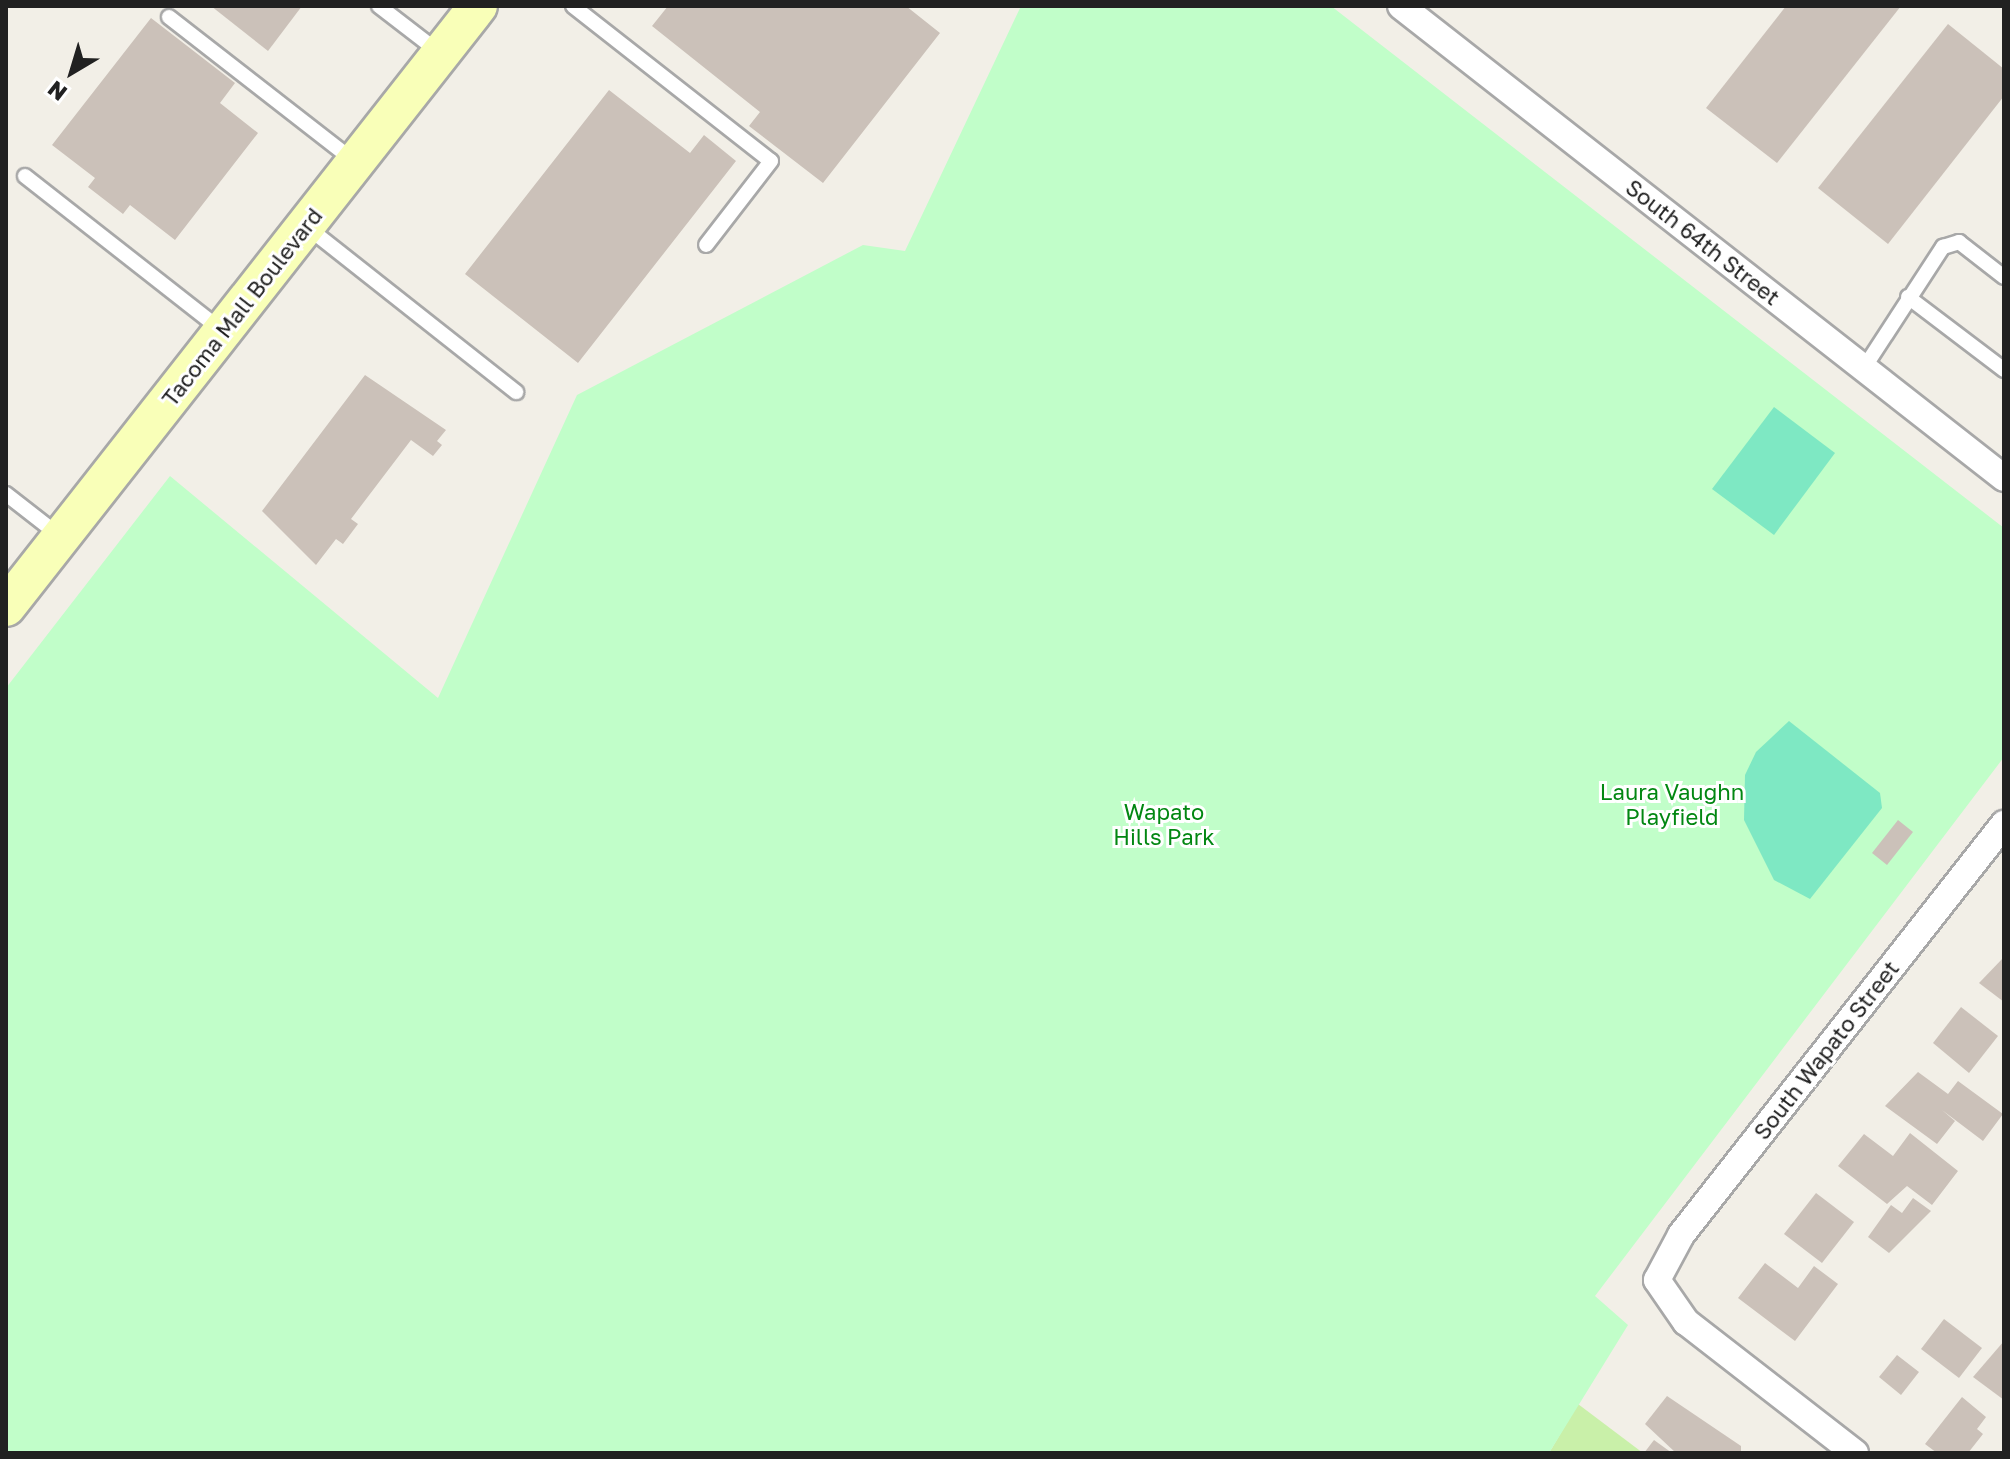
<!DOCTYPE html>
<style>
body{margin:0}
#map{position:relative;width:2010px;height:1459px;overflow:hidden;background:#f2efe7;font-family:"Golos Text",sans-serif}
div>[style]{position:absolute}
.grass>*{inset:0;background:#c9f0a9}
.park>*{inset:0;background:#c1fec9}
.pitch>*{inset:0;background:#7ee8c3}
.building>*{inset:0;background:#cbc1b9}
.roads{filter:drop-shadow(2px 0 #a8a8a8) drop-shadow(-2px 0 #a8a8a8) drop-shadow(0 2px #a8a8a8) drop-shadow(0 -2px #a8a8a8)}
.service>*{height:14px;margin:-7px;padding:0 7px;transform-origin:7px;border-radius:7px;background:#fff}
.minor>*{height:26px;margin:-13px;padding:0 13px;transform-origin:13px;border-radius:13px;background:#fff}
.secondary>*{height:38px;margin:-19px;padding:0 19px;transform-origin:19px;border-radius:19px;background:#f9ffb8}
span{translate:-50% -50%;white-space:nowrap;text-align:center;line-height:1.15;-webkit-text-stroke:6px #fff;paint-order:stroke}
.street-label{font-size:22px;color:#212121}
.park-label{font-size:22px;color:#028712}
.frame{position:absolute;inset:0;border:8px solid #212121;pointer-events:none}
.north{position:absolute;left:32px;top:32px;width:80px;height:80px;-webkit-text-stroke:6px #fff;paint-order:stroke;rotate:218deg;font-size:22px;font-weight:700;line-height:32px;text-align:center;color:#212121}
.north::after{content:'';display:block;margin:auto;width:28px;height:36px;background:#212121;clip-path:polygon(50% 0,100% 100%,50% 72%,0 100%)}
</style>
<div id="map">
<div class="grass">
<div style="clip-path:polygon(1578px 1404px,1643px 1453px,1549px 1453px)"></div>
</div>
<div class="park">
<div style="clip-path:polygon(1021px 6px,1331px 6px,2004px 528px,2004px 757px,1595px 1296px,1628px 1325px,1549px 1453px,6px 1453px,6px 688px,170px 476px,438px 698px,577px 395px,863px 245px,905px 251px)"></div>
</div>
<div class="pitch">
<div style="clip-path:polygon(1774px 407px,1835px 453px,1774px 535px,1712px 489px)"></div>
<div style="clip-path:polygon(1789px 721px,1880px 793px,1882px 808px,1810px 899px,1774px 880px,1744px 820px,1745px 775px,1756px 752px)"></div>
</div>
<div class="building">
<div style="clip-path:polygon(211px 6px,302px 6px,268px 51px)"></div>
<div style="clip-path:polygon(668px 6px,906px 6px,940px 33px,823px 183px,749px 126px,760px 112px,652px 26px)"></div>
<div style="clip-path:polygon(1786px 6px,1901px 6px,1777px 163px,1706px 108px)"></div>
<div style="clip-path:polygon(151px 18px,235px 83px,220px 103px,258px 133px,175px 240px,130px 205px,123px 214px,88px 187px,95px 178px,52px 145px)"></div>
<div style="clip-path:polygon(1948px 24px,2004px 69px,2004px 96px,1888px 244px,1818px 188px)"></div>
<div style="clip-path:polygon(609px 90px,690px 153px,704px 135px,736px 161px,578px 363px,465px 274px)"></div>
<div style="clip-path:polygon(365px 375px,446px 430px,437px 441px,442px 445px,433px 456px,411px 440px,351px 519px,358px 524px,343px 544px,336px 539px,316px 565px,262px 511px)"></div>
<div style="clip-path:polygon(1898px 820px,1913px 832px,1887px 865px,1872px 853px)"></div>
<div style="clip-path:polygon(2004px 957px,2004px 1002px,1979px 983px)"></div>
<div style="clip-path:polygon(1961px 1007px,1998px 1036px,1969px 1073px,1933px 1043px)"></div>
<div style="clip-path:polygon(1918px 1072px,1948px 1094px,1958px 1081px,2003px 1114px,1983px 1141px,1942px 1110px,1955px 1121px,1937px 1144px,1885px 1106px)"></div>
<div style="clip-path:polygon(1910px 1133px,1958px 1171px,1932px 1205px,1907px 1186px,1887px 1204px,1838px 1166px,1864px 1134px,1893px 1156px)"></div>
<div style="clip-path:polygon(1816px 1193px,1854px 1222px,1822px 1263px,1784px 1234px)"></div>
<div style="clip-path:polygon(1913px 1198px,1931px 1211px,1889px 1253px,1868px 1237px,1891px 1205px,1902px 1213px)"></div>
<div style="clip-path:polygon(1765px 1263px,1798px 1288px,1814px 1266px,1838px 1284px,1795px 1341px,1738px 1298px)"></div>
<div style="clip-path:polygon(1944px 1319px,1982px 1348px,1959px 1378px,1921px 1349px)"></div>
<div style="clip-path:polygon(2004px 1341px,2004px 1400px,1973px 1377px)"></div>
<div style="clip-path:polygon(1897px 1355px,1919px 1372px,1901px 1395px,1879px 1377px)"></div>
<div style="clip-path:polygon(1667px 1396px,1741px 1446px,1741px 1453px,1676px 1453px,1645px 1424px)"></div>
<div style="clip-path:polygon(1962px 1397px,1986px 1417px,1977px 1429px,1983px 1434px,1968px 1453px,1937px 1453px,1925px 1444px)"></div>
<div style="clip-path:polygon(1654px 1440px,1672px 1453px,1644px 1453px)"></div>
</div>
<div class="roads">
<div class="service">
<div style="left:379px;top:6px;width:77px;rotate:37.6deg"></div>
<div style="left:573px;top:6px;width:251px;rotate:38.1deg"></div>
<div style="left:771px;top:161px;width:106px;rotate:127.7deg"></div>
<div style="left:169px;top:17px;width:236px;rotate:37.9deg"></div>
<div style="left:25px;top:176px;width:251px;rotate:38.1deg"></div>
<div style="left:306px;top:226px;width:268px;rotate:38.3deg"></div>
<div style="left:1908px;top:297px;width:121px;rotate:37.2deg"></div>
<div style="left:1864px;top:368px;width:145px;rotate:-56.9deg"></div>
<div style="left:1943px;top:247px;width:17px;rotate:-17deg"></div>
<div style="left:1959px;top:242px;width:57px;rotate:37.9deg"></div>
<div style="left:6px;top:494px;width:70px;rotate:38deg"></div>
</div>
<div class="minor">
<div style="left:1401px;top:6px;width:766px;rotate:38.05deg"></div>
<div style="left:1855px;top:1453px;width:214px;rotate:-142.2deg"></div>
<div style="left:1686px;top:1322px;width:51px;rotate:-124.6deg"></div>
<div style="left:1657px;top:1280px;width:51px;rotate:-61.9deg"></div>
<div style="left:1681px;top:1235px;width:523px;rotate:-51.84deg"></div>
</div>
<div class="secondary">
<div style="left:6px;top:607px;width:764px;rotate:-51.86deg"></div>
</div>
</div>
<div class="street-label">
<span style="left:1703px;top:242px;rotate:38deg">South 64th Street</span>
<span style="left:242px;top:307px;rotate:-52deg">Tacoma Mall Boulevard</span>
<span style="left:1826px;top:1050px;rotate:-52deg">South Wapato Street</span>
</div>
<div class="park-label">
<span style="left:1672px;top:804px">Laura Vaughn<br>Playfield</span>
<span style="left:1164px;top:824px">Wapato<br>Hills Park</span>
</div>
<div class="frame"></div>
<div class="north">N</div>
</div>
